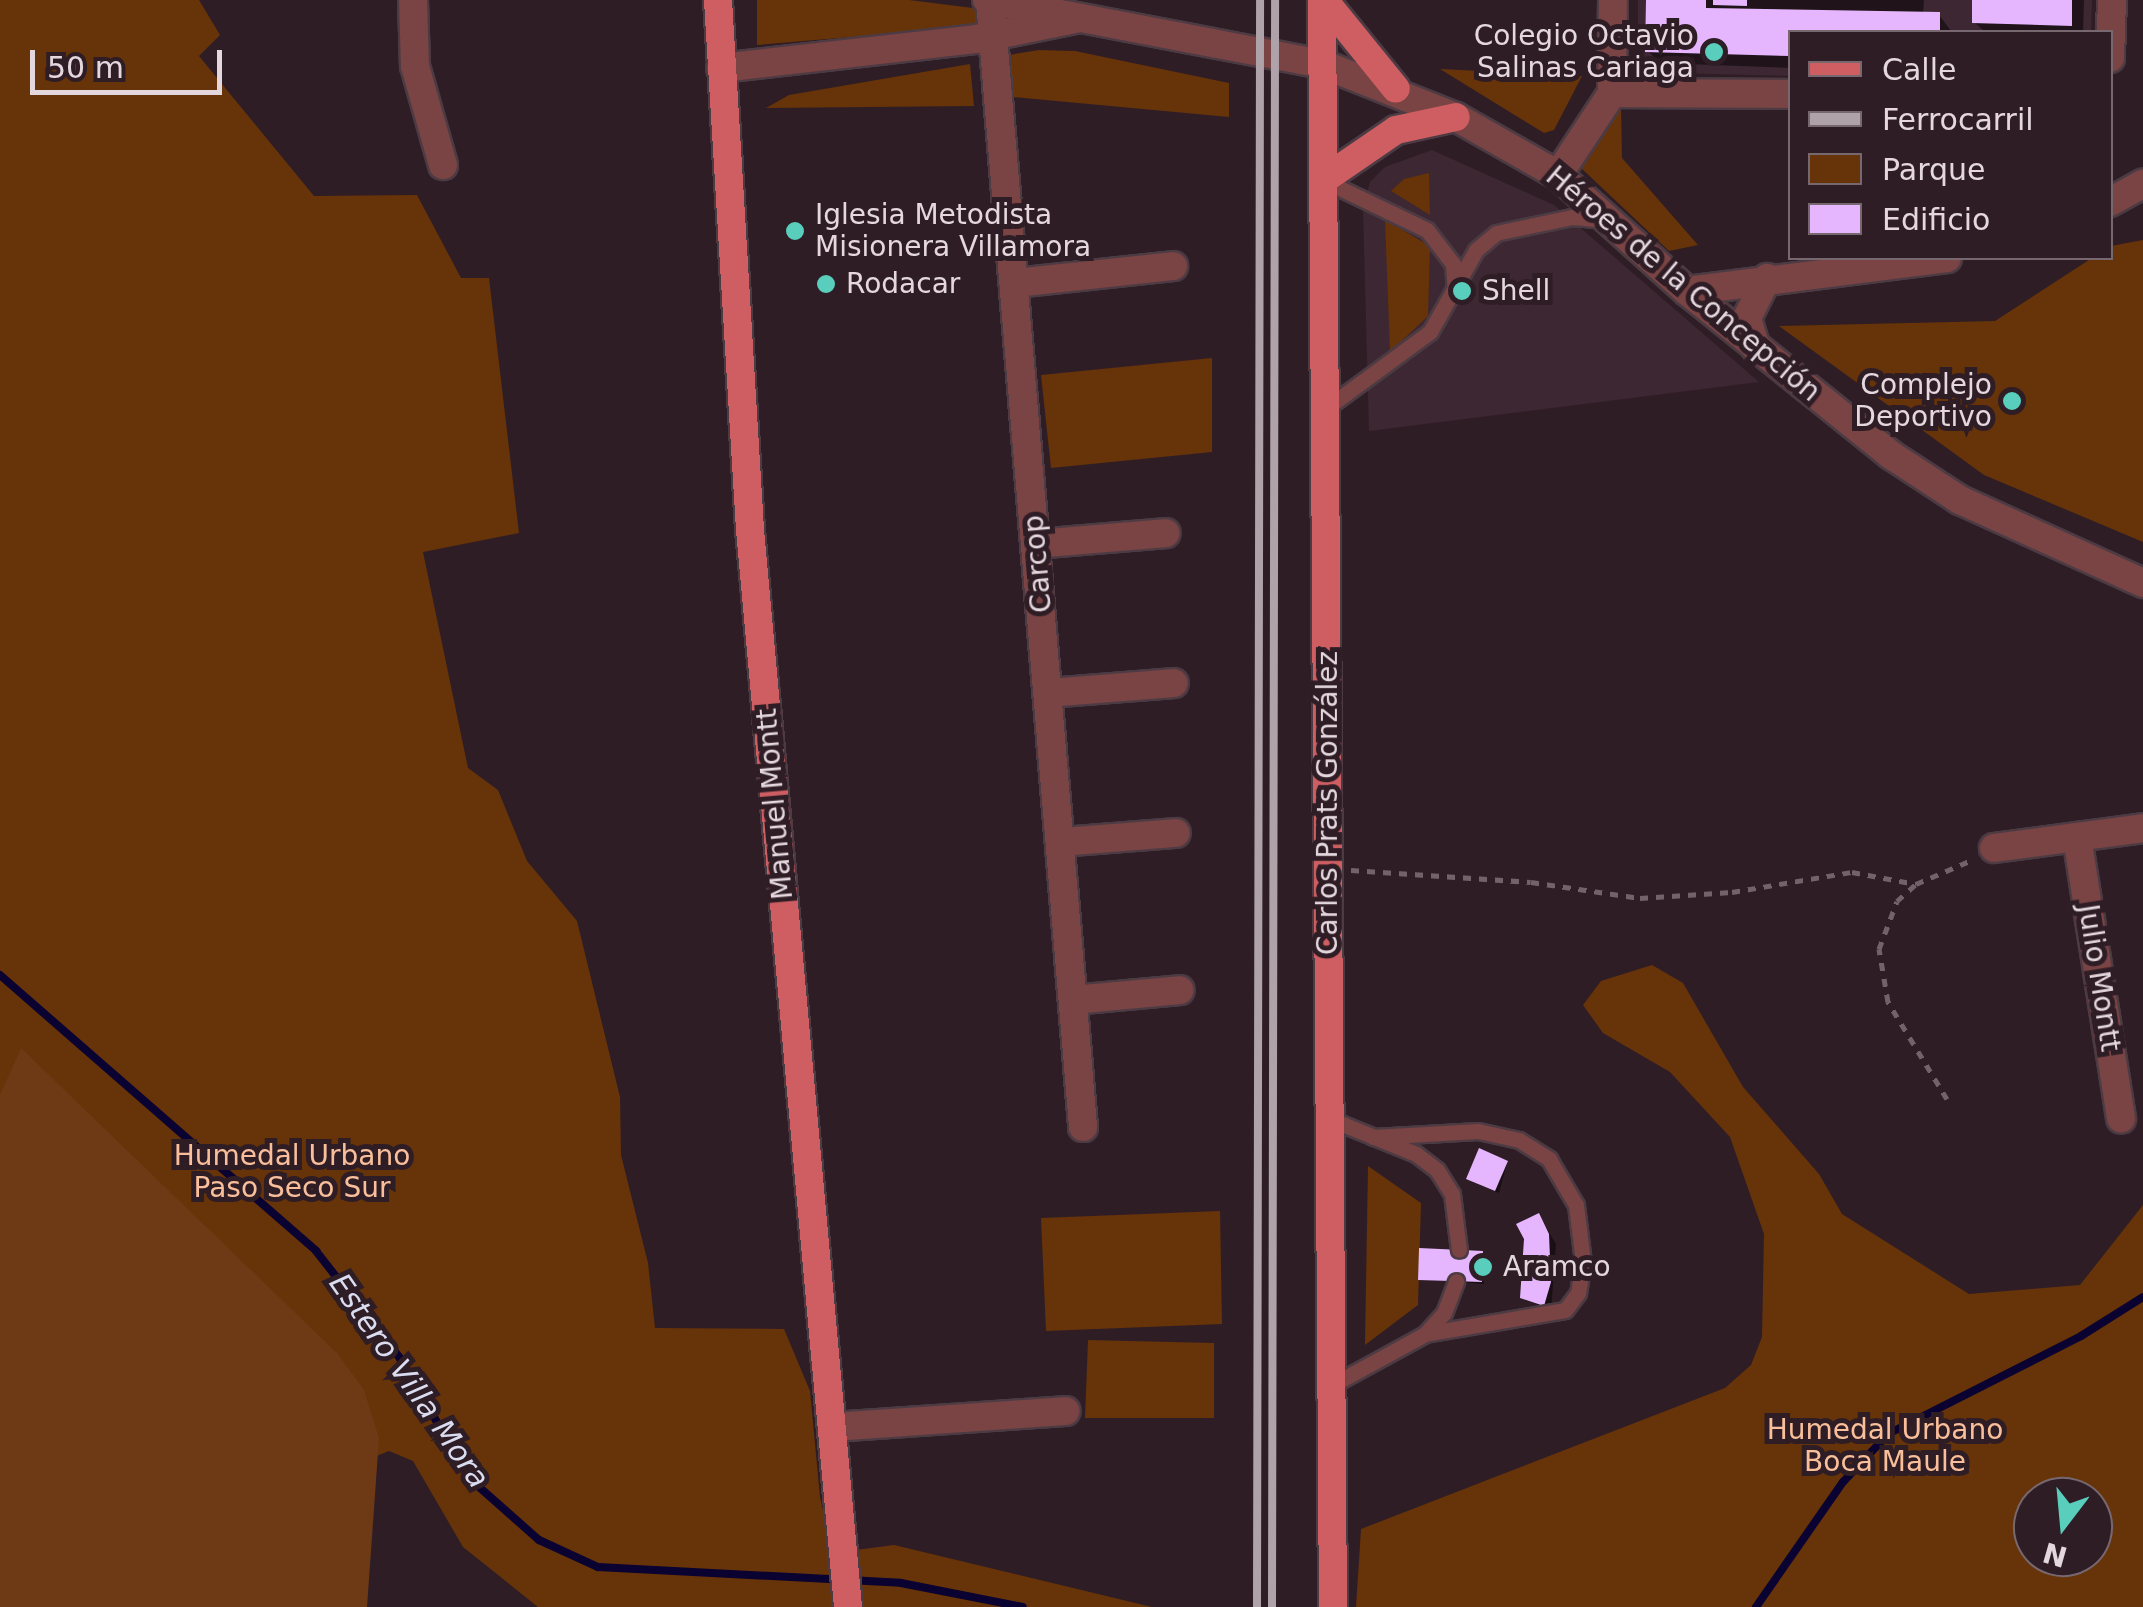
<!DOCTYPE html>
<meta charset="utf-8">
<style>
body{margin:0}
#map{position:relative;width:2143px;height:1607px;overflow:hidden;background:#2f1d26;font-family:"DejaVu Sans",sans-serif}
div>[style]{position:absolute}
.built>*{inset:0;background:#3d2732}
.green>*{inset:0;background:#673308}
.forest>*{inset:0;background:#6d3a15}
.shadow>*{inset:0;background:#0007}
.stream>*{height:8px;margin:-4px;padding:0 4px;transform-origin:4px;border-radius:4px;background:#0a0230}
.building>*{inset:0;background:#e5b6fd}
.path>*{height:5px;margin-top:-2.5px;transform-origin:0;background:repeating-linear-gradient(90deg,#72626a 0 8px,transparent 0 16px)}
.roads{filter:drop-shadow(2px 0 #4c3b43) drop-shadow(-2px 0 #4c3b43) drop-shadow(0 2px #4c3b43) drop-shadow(0 -2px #4c3b43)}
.service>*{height:15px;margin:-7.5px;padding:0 7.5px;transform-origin:7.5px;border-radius:7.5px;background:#7a4344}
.minor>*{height:28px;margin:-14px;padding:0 14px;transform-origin:14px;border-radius:14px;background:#7a4344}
.tertiary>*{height:28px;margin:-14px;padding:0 14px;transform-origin:14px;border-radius:14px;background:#7a4344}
.primary>*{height:28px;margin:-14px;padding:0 14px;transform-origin:14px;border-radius:14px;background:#cf5e62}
.rail>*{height:8px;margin:-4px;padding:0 4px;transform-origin:4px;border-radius:4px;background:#b0a2a9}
.dots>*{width:28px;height:28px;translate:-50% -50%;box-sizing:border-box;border:5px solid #2f1d26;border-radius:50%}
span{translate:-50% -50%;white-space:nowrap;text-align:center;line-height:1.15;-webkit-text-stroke:10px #2f1d26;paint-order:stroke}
.poi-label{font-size:28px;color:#e4d8de}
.right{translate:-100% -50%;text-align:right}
.left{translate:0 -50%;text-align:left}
.street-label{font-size:28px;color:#e4d8de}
.park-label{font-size:28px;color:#f9be9a}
.water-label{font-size:30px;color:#dadcf0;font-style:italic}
.legend{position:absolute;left:1788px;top:30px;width:325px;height:230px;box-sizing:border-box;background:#2f1d26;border:2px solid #776870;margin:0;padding:12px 18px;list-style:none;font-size:30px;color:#e4d8de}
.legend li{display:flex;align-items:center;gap:20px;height:50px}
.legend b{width:50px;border:2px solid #776870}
.north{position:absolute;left:2013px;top:1477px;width:100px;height:100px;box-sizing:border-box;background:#2f1d26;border:2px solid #776870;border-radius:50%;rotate:196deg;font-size:28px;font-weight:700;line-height:40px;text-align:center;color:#e4d8de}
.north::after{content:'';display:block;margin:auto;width:35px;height:45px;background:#5acebd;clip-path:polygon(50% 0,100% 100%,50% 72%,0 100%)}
.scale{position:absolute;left:30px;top:50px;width:192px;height:45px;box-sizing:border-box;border:5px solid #e4d8de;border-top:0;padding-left:12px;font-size:30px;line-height:35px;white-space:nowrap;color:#e4d8de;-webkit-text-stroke:8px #2f1d26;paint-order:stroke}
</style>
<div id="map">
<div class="built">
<div style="clip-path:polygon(1638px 0,2092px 0,2091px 32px,1790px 32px,1790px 76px,1638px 72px)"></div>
<div style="clip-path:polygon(1432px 150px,1554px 205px,1759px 382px,1369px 431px,1363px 208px,1370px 182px,1385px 167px)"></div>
</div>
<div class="green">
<div style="clip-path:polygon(0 0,199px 0,220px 35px,199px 56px,314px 196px,417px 195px,461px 278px,489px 278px,519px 533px,423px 552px,468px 768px,498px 790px,527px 861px,577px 921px,620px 1097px,621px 1155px,648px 1263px,655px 1328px,784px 1329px,810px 1391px,820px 1497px,833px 1553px,894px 1545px,1152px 1607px,538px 1607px,463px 1547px,413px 1461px,389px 1451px,0 1607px)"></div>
<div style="clip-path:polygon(757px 0,909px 0,981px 9px,983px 26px,757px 45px)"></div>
<div style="clip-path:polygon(1039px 50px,1075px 51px,1229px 83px,1229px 117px,1012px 97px,1009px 55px)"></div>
<div style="clip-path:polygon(970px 64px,974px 106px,766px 108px,789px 95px)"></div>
<div style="clip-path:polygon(1440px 69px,1582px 76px,1554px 130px,1544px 133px)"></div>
<div style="clip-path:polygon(1614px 104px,1621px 107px,1622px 158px,1698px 245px,1669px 251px,1580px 167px,1579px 158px)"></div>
<div style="clip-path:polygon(1429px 173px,1430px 215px,1391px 191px,1404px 179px)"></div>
<div style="clip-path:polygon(1385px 220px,1430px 246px,1428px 316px,1390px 352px)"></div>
<div style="clip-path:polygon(2143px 240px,2143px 542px,1984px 475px,1779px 326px,1995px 321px,2092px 258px,2110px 258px,2111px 246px)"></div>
<div style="clip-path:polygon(1212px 358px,1212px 452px,1051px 468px,1041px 375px)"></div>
<div style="clip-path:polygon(evenodd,1652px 965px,1683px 983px,1743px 1087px,1819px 1174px,1842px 1214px,1969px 1294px,2080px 1285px,2143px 1205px,2143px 1607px,1356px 1607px,1361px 1529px,1725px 1388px,1751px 1365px,1762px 1337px,1764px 1234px,1730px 1137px,1670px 1072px,1603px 1033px,1583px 1005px,1601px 981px,1652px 965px,2033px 1497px,2093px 1497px,2093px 1557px,2033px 1557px,2033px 1497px)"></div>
<div style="clip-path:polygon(1368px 1166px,1421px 1203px,1418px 1305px,1365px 1345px)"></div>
<div style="clip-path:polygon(1220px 1211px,1222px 1324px,1046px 1331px,1041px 1218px)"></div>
<div style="clip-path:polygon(1088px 1340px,1214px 1343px,1214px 1418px,1085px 1418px)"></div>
</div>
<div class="forest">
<div style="clip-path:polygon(21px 1048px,337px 1353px,364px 1390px,379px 1438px,367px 1607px,0 1607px,0 1095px)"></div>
</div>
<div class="shadow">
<div style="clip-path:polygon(1649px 0,1924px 0,1923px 14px,1939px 15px,1952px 32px,1790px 32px,1790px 68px,1660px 63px,1648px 51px)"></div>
<div style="clip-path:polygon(1975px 0,2084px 0,2083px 32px,1985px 32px,1974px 22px)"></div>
<div style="clip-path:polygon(1507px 1163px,1499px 1193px,1473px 1182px)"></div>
<div style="clip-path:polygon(1539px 1216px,1556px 1244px,1551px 1312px,1523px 1297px,1527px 1239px)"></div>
<div style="clip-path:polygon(1482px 1253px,1484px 1284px,1421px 1279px)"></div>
</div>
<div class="stream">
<div style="left:0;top:975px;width:420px;rotate:41.1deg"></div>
<div style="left:316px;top:1251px;width:135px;rotate:51.9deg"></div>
<div style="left:399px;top:1357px;width:141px;rotate:59.8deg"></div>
<div style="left:470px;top:1479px;width:92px;rotate:41.5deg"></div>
<div style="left:539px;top:1540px;width:65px;rotate:24.6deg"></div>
<div style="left:598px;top:1567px;width:303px;rotate:3deg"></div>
<div style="left:901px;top:1583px;width:124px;rotate:11.1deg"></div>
<div style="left:1756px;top:1607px;width:152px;rotate:-55.2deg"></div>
<div style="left:1843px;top:1482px;width:66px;rotate:-46.8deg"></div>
<div style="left:1888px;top:1434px;width:216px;rotate:-26.9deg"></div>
<div style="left:2081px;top:1336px;width:73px;rotate:-32.2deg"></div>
</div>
<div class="building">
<div style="clip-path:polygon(1646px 0,1706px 0,1706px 8px,1940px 12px,1940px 32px,1790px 32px,1790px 56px,1645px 52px)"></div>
<div style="clip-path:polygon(1713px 0,1747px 0,1747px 6px,1713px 5px)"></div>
<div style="clip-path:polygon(1972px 0,2072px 0,2072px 26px,1972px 23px)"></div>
<div style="clip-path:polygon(1479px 1148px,1508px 1161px,1495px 1191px,1466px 1179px)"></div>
<div style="clip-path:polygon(1539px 1213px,1549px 1234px,1551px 1282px,1544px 1306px,1520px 1298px,1524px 1239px,1516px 1224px)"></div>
<div style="clip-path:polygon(1419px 1248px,1483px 1251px,1482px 1282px,1418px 1280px)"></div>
</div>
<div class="path">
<div style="left:1351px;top:870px;width:180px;rotate:3.8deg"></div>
<div style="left:1531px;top:882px;width:110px;rotate:8.4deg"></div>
<div style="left:1640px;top:898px;width:92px;rotate:-3.7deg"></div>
<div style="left:1732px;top:892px;width:122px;rotate:-9.5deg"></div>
<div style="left:1852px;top:872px;width:65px;rotate:10.6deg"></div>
<div style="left:1947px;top:1099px;width:114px;rotate:-121.3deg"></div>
<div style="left:1888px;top:1002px;width:54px;rotate:-99.6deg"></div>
<div style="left:1879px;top:949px;width:51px;rotate:-69.4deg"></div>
<div style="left:1897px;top:901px;width:25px;rotate:-42deg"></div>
<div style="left:1916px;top:884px;width:63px;rotate:-23.3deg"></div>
</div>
<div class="roads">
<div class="service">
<div style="left:1323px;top:180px;width:115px;rotate:25.7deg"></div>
<div style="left:1427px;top:230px;width:43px;rotate:52.6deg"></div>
<div style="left:1453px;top:264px;width:27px;rotate:86deg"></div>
<div style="left:1325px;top:409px;width:130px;rotate:-36.3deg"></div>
<div style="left:1430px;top:332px;width:94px;rotate:-60.7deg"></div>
<div style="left:1476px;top:250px;width:26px;rotate:-40deg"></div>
<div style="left:1496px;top:233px;width:78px;rotate:-11.9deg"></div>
<div style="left:1572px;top:217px;width:32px;rotate:5deg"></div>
<div style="left:1330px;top:1119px;width:93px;rotate:22.1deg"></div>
<div style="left:1416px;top:1154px;width:26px;rotate:37deg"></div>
<div style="left:1437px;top:1170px;width:28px;rotate:58deg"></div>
<div style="left:1452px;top:1194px;width:56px;rotate:82.9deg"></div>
<div style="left:1373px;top:1137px;width:105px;rotate:-3.3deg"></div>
<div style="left:1478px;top:1131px;width:42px;rotate:12.4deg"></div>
<div style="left:1519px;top:1140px;width:36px;rotate:32deg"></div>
<div style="left:1549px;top:1159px;width:53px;rotate:59.6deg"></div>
<div style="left:1576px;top:1205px;width:57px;rotate:83deg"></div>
<div style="left:1583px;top:1262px;width:31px;rotate:99deg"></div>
<div style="left:1578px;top:1293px;width:21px;rotate:127deg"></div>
<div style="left:1565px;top:1310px;width:142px;rotate:170.3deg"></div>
<div style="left:1332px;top:1385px;width:106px;rotate:-28.7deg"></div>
<div style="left:1425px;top:1334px;width:28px;rotate:-48deg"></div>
<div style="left:1444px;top:1313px;width:34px;rotate:-69deg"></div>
</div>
<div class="minor">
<div style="left:413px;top:0;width:66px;rotate:88.3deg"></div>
<div style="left:415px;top:66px;width:103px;rotate:74.2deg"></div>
<div style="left:990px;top:0;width:1131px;rotate:85.28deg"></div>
<div style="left:2110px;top:58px;width:58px;rotate:-88deg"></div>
<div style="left:721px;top:68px;width:258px;rotate:-6.5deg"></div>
<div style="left:977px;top:39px;width:105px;rotate:-11.5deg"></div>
<div style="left:1612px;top:93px;width:178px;rotate:0.3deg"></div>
<div style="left:1558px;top:175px;width:98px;rotate:-56.6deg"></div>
<div style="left:1612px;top:93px;width:93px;rotate:-89.4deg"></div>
<div style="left:2110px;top:202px;width:38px;rotate:-29deg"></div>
<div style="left:1015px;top:283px;width:159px;rotate:-6.1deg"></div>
<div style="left:1687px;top:291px;width:262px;rotate:-7.2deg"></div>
<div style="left:1756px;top:348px;width:31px;rotate:-107deg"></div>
<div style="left:1747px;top:318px;width:45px;rotate:-63.4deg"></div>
<div style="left:1036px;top:544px;width:130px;rotate:-4.8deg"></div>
<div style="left:1048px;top:693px;width:126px;rotate:-4.5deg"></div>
<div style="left:2077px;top:837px;width:285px;rotate:81.1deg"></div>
<div style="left:1061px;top:842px;width:115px;rotate:-4.5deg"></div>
<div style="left:1994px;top:848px;width:150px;rotate:-7.6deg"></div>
<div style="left:1073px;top:1000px;width:107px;rotate:-5.3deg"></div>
<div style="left:832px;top:1427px;width:234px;rotate:-3.9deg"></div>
</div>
<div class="tertiary">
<div style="left:987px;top:0;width:341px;rotate:10.8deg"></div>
<div style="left:1322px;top:64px;width:144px;rotate:21.6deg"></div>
<div style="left:1456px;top:117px;width:117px;rotate:29.6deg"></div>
<div style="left:1558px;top:175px;width:173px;rotate:42deg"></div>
<div style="left:1687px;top:291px;width:262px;rotate:38.8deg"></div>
<div style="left:1891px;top:455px;width:82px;rotate:33.1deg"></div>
<div style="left:1960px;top:500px;width:201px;rotate:24.4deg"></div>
</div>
<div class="primary">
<div style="left:718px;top:0;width:531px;rotate:86.54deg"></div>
<div style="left:750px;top:530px;width:1081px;rotate:84.8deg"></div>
<div style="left:1322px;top:0;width:1607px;rotate:89.61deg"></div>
<div style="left:1324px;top:0;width:114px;rotate:51deg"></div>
<div style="left:1323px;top:180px;width:88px;rotate:-34.4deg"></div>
<div style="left:1396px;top:130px;width:61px;rotate:-12.2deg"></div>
</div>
</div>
<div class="rail">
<div style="left:1257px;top:1607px;width:1607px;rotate:-89.89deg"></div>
<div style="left:1272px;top:1607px;width:1607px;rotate:-89.89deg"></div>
</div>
<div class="dots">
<div style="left:1714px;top:52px;background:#5acebd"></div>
<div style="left:795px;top:231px;background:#5acebd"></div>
<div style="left:826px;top:284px;background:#5acebd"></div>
<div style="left:1462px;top:291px;background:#5acebd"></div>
<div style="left:2012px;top:401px;background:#5acebd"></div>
<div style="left:1483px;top:1267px;background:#5acebd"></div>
</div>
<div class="poi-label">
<span class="right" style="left:1694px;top:52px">Colegio Octavio<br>Salinas Cariaga</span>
<span class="left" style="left:815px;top:231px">Iglesia Metodista<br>Misionera Villamora</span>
<span class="left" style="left:846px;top:284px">Rodacar</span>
<span class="left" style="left:1482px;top:291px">Shell</span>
<span class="right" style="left:1992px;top:401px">Complejo<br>Deportivo</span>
<span class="left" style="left:1503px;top:1267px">Aramco</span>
</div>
<div class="street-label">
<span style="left:1683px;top:284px;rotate:40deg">Héroes de la Concepción</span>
<span style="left:1038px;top:564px;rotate:-95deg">Carcop</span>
<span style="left:1328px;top:803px;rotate:-90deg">Carlos Prats González</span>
<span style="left:775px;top:804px;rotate:-95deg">Manuel Montt</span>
<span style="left:2099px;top:978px;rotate:81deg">Julio Montt</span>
</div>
<div class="park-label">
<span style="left:292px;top:1172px">Humedal Urbano<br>Paso Seco Sur</span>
<span style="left:1885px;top:1446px">Humedal Urbano<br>Boca Maule</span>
</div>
<div class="water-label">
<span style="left:409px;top:1381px;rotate:55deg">Estero Villa Mora</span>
</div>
<ul class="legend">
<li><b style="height:12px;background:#cf5e62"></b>Calle</li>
<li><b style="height:12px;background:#b0a2a9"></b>Ferrocarril</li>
<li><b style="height:28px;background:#673308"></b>Parque</li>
<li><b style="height:28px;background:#e5b6fd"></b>Edificio</li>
</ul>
<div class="north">N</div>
<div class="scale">50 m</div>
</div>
